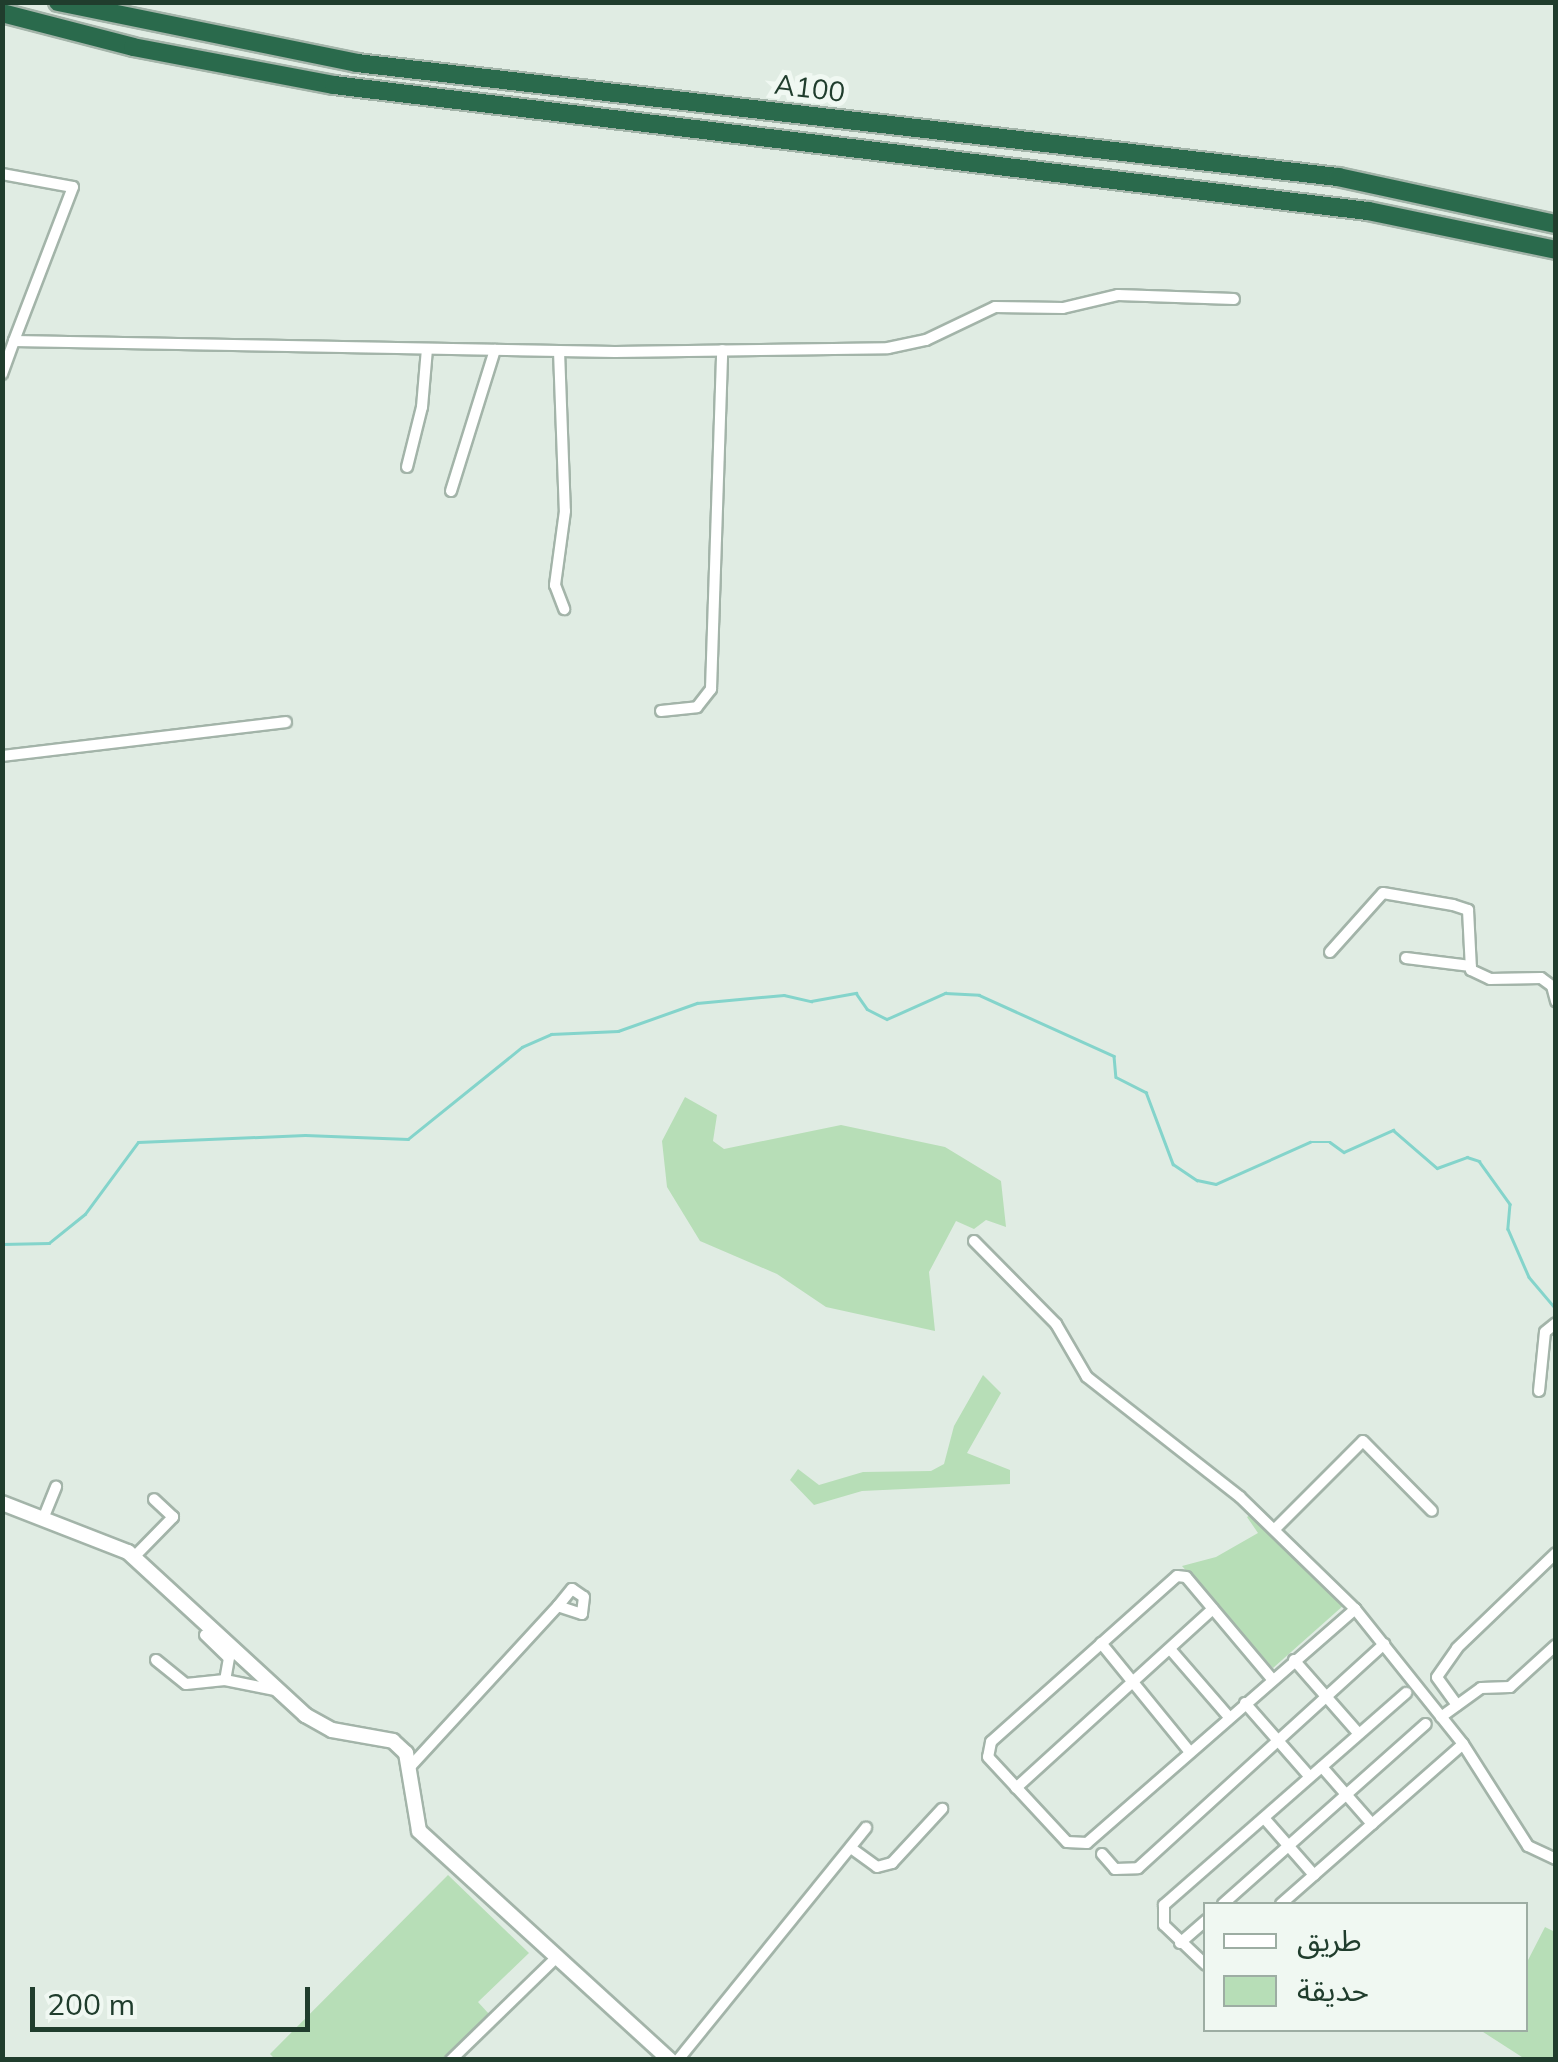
<!DOCTYPE html>
<meta charset="utf-8">
<style>
body{margin:0}
#map{position:relative;width:1558px;height:2062px;overflow:hidden;background:#e0ece3;font-family:Mulish,"Noto Sans Arabic",sans-serif}
div>[style]{position:absolute}
.green>*{inset:0;background:#b7deb7}
.stream>*{height:2.5px;margin:-1.25px;padding:0 1.25px;transform-origin:1.25px;border-radius:1.25px;background:#84d4cb}
.roads{filter:drop-shadow(2px 0 #a3b4a9) drop-shadow(-2px 0 #a3b4a9) drop-shadow(0 2px #a3b4a9) drop-shadow(0 -2px #a3b4a9)}
.street>*{height:10px;margin:-5px;padding:0 5px;transform-origin:5px;border-radius:5px;background:#fff}
.secondary>*{height:14px;margin:-7px;padding:0 7px;transform-origin:7px;border-radius:7px;background:#fff}
.highway>*{height:18px;margin:-9px;padding:0 9px;transform-origin:9px;border-radius:9px;background:#2a6a4c}
span{translate:-50% -50%;white-space:nowrap;text-align:center;line-height:1.15;-webkit-text-stroke:10px #f0f8f2;paint-order:stroke}
.street-label{font-size:28px;color:#203d2d}
.frame{position:absolute;inset:0;border:5px solid #203d2d;pointer-events:none}
.legend{position:absolute;left:1203px;top:1902px;width:325px;height:130px;box-sizing:border-box;background:#f0f8f2;border:2px solid #9dada3;margin:0;padding:12px 18px;list-style:none;font-size:30px;color:#203d2d}
.legend li{display:flex;align-items:center;gap:20px;height:50px}
.legend b{width:50px;border:2px solid #9dada3}
.scale{position:absolute;left:30px;top:1987px;width:280px;height:45px;box-sizing:border-box;border:5px solid #203d2d;border-top:0;padding-left:12px;font-size:30px;line-height:35px;white-space:nowrap;color:#203d2d;-webkit-text-stroke:8px #f0f8f2;paint-order:stroke}
</style>
<div id="map">
<div class="green">
<div style="clip-path:polygon(685px 1097px,717px 1115px,713px 1141px,724px 1149px,841px 1125px,945px 1147px,1001px 1181px,1006px 1227px,986px 1220px,974px 1229px,956px 1221px,929px 1272px,935px 1331px,826px 1307px,777px 1274px,700px 1241px,667px 1187px,662px 1141px)"></div>
<div style="clip-path:polygon(983px 1375px,1001px 1393px,967px 1453px,1010px 1470px,1010px 1484px,862px 1491px,814px 1505px,790px 1480px,798px 1469px,819px 1485px,863px 1472px,931px 1471px,944px 1464px,954px 1426px)"></div>
<div style="clip-path:polygon(1253px 1513px,1344px 1605px,1273px 1668px,1182px 1566px,1216px 1557px,1258px 1533px,1247px 1517px)"></div>
<div style="clip-path:polygon(448px 1875px,529px 1953px,478px 2002px,489px 2014px,445px 2059px,276px 2060px,270px 2054px)"></div>
<div style="clip-path:polygon(1545px 1927px,1555px 1932px,1555px 2059px,1525px 2059px,1480px 2030px,1526px 2030px,1526px 1964px)"></div>
</div>
<div class="stream">
<div style="left:2px;top:1244px;width:47px;rotate:-1.2deg"></div>
<div style="left:49px;top:1243px;width:46px;rotate:-38.9deg"></div>
<div style="left:85px;top:1214px;width:89px;rotate:-53.6deg"></div>
<div style="left:138px;top:1142px;width:167px;rotate:-2.4deg"></div>
<div style="left:305px;top:1135px;width:103px;rotate:2.2deg"></div>
<div style="left:408px;top:1139px;width:146px;rotate:-38.9deg"></div>
<div style="left:522px;top:1047px;width:32px;rotate:-24deg"></div>
<div style="left:551px;top:1034px;width:67px;rotate:-2.6deg"></div>
<div style="left:618px;top:1031px;width:84px;rotate:-19.5deg"></div>
<div style="left:697px;top:1003px;width:87px;rotate:-5.3deg"></div>
<div style="left:784px;top:995px;width:28px;rotate:13deg"></div>
<div style="left:811px;top:1001px;width:46px;rotate:-10.1deg"></div>
<div style="left:856px;top:993px;width:19px;rotate:55deg"></div>
<div style="left:867px;top:1009px;width:22px;rotate:27deg"></div>
<div style="left:887px;top:1019px;width:64px;rotate:-24.1deg"></div>
<div style="left:945px;top:993px;width:34px;rotate:3deg"></div>
<div style="left:979px;top:995px;width:148px;rotate:24.3deg"></div>
<div style="left:1114px;top:1056px;width:21px;rotate:85deg"></div>
<div style="left:1116px;top:1077px;width:34px;rotate:27deg"></div>
<div style="left:1146px;top:1092px;width:77px;rotate:69.4deg"></div>
<div style="left:1173px;top:1164px;width:29px;rotate:34deg"></div>
<div style="left:1197px;top:1180px;width:19px;rotate:12deg"></div>
<div style="left:1216px;top:1184px;width:103px;rotate:-24.1deg"></div>
<div style="left:1310px;top:1142px;width:20px"></div>
<div style="left:1330px;top:1142px;width:17px;rotate:36deg"></div>
<div style="left:1344px;top:1152px;width:54px;rotate:-24.2deg"></div>
<div style="left:1393px;top:1130px;width:58px;rotate:40.8deg"></div>
<div style="left:1437px;top:1168px;width:32px;rotate:-20deg"></div>
<div style="left:1467px;top:1157px;width:13px;rotate:18deg"></div>
<div style="left:1479px;top:1161px;width:53px;rotate:54.2deg"></div>
<div style="left:1510px;top:1204px;width:25px;rotate:95deg"></div>
<div style="left:1508px;top:1229px;width:52px;rotate:66.4deg"></div>
<div style="left:1529px;top:1277px;width:42px;rotate:49.8deg"></div>
</div>
<div class="roads">
<div class="street">
<div style="left:2px;top:174px;width:72px;rotate:10.4deg"></div>
<div style="left:73px;top:187px;width:165px;rotate:111deg"></div>
<div style="left:14px;top:341px;width:601px;rotate:1.05deg"></div>
<div style="left:615px;top:352px;width:273px;rotate:-0.8deg"></div>
<div style="left:888px;top:348px;width:39px;rotate:-12deg"></div>
<div style="left:926px;top:340px;width:76px;rotate:-25.6deg"></div>
<div style="left:995px;top:307px;width:68px;rotate:0.8deg"></div>
<div style="left:1063px;top:308px;width:57px;rotate:-13.3deg"></div>
<div style="left:1118px;top:295px;width:116px;rotate:2deg"></div>
<div style="left:559px;top:351px;width:160px;rotate:87.9deg"></div>
<div style="left:565px;top:511px;width:75px;rotate:97.7deg"></div>
<div style="left:555px;top:585px;width:26px;rotate:69deg"></div>
<div style="left:2px;top:374px;width:35px;rotate:-70deg"></div>
<div style="left:407px;top:467px;width:62px;rotate:-76deg"></div>
<div style="left:422px;top:407px;width:58px;rotate:-85.1deg"></div>
<div style="left:451px;top:491px;width:148px;rotate:-72.7deg"></div>
<div style="left:661px;top:711px;width:36px;rotate:-6deg"></div>
<div style="left:697px;top:707px;width:23px;rotate:-52deg"></div>
<div style="left:711px;top:689px;width:339px;rotate:-88.1deg"></div>
<div style="left:2px;top:756px;width:286px;rotate:-6.8deg"></div>
<div style="left:1330px;top:952px;width:79px;rotate:-48.1deg"></div>
<div style="left:1383px;top:893px;width:71px;rotate:9.7deg"></div>
<div style="left:1453px;top:905px;width:16px;rotate:18deg"></div>
<div style="left:1468px;top:910px;width:60px;rotate:87.1deg"></div>
<div style="left:1471px;top:970px;width:21px;rotate:25deg"></div>
<div style="left:1490px;top:979px;width:51px;rotate:-1.1deg"></div>
<div style="left:1541px;top:978px;width:14px;rotate:36deg"></div>
<div style="left:1552px;top:986px;width:16px;rotate:75deg"></div>
<div style="left:1406px;top:958px;width:65px;rotate:7deg"></div>
<div style="left:974px;top:1241px;width:117px;rotate:45.3deg"></div>
<div style="left:1056px;top:1324px;width:61px;rotate:59.7deg"></div>
<div style="left:1087px;top:1377px;width:194px;rotate:38.1deg"></div>
<div style="left:1240px;top:1497px;width:161px;rotate:44.2deg"></div>
<div style="left:1355px;top:1609px;width:173px;rotate:51.3deg"></div>
<div style="left:1463px;top:1744px;width:121px;rotate:57.5deg"></div>
<div style="left:1528px;top:1846px;width:31px;rotate:25deg"></div>
<div style="left:1539px;top:1391px;width:59px;rotate:-84.2deg"></div>
<div style="left:1545px;top:1332px;width:14px;rotate:-39deg"></div>
<div style="left:43px;top:1519px;width:35px;rotate:-68deg"></div>
<div style="left:1275px;top:1529px;width:124px;rotate:-45deg"></div>
<div style="left:1363px;top:1441px;width:98px;rotate:45.4deg"></div>
<div style="left:134px;top:1557px;width:56px;rotate:-45.7deg"></div>
<div style="left:173px;top:1517px;width:26px;rotate:-137deg"></div>
<div style="left:572px;top:1589px;width:14px;rotate:34deg"></div>
<div style="left:584px;top:1597px;width:17px;rotate:97deg"></div>
<div style="left:582px;top:1614px;width:25px;rotate:-162deg"></div>
<div style="left:558px;top:1606px;width:22px;rotate:-51deg"></div>
<div style="left:205px;top:1635px;width:33px;rotate:44deg"></div>
<div style="left:229px;top:1658px;width:22px;rotate:100deg"></div>
<div style="left:1101px;top:1643px;width:141px;rotate:50.8deg"></div>
<div style="left:1170px;top:1649px;width:90px;rotate:49.1deg"></div>
<div style="left:156px;top:1660px;width:38px;rotate:39deg"></div>
<div style="left:186px;top:1684px;width:39px;rotate:-6deg"></div>
<div style="left:225px;top:1680px;width:55px;rotate:11.5deg"></div>
<div style="left:1294px;top:1660px;width:98px;rotate:48.7deg"></div>
<div style="left:1272px;top:1679px;width:133px;rotate:-130.1deg"></div>
<div style="left:1186px;top:1577px;width:9px;rotate:-174deg"></div>
<div style="left:1177px;top:1576px;width:249px;rotate:138.3deg"></div>
<div style="left:991px;top:1742px;width:15px;rotate:101deg"></div>
<div style="left:988px;top:1757px;width:116px;rotate:47.1deg"></div>
<div style="left:1067px;top:1842px;width:20px;rotate:3deg"></div>
<div style="left:1087px;top:1843px;width:356px;rotate:-41.1deg"></div>
<div style="left:1245px;top:1703px;width:98px;rotate:48.7deg"></div>
<div style="left:1457px;top:1705px;width:34px;rotate:-126deg"></div>
<div style="left:1437px;top:1677px;width:35px;rotate:-55deg"></div>
<div style="left:1457px;top:1648px;width:137px;rotate:-43.8deg"></div>
<div style="left:1441px;top:1717px;width:49px;rotate:-35.9deg"></div>
<div style="left:1481px;top:1688px;width:29px;rotate:-2deg"></div>
<div style="left:1510px;top:1687px;width:62px;rotate:-42.4deg"></div>
<div style="left:1322px;top:1767px;width:76px;rotate:48.7deg"></div>
<div style="left:408px;top:1769px;width:222px;rotate:-47.4deg"></div>
<div style="left:1016px;top:1788px;width:266px;rotate:-42.3deg"></div>
<div style="left:1264px;top:1818px;width:76px;rotate:48.7deg"></div>
<div style="left:851px;top:1848px;width:32px;rotate:36deg"></div>
<div style="left:877px;top:1867px;width:16px;rotate:-15deg"></div>
<div style="left:892px;top:1863px;width:74px;rotate:-47.2deg"></div>
<div style="left:1102px;top:1854px;width:20px;rotate:49deg"></div>
<div style="left:1115px;top:1869px;width:23px;rotate:-2deg"></div>
<div style="left:1138px;top:1868px;width:333px;rotate:-42.3deg"></div>
<div style="left:1223px;top:1904px;width:271px;rotate:-41.6deg"></div>
<div style="left:1281px;top:1904px;width:242px;rotate:-41.3deg"></div>
<div style="left:1180px;top:1943px;width:35px;rotate:-41deg"></div>
<div style="left:1206px;top:1965px;width:58px;rotate:-136.4deg"></div>
<div style="left:1164px;top:1925px;width:20px;rotate:-90deg"></div>
<div style="left:1164px;top:1905px;width:322px;rotate:-41.2deg"></div>
<div style="left:451px;top:2060px;width:146px;rotate:-44.2deg"></div>
<div style="left:678px;top:2060px;width:299px;rotate:-51deg"></div>
</div>
<div class="secondary">
<div style="left:2px;top:1503px;width:135px;rotate:21.3deg"></div>
<div style="left:128px;top:1552px;width:241px;rotate:42.6deg"></div>
<div style="left:305px;top:1715px;width:31px;rotate:29deg"></div>
<div style="left:332px;top:1730px;width:62px;rotate:10.2deg"></div>
<div style="left:393px;top:1741px;width:18px;rotate:43deg"></div>
<div style="left:406px;top:1753px;width:79px;rotate:80.5deg"></div>
<div style="left:419px;top:1831px;width:340px;rotate:42.4deg"></div>
</div>
<div class="highway">
<div style="left:58px;top:2px;width:305px;rotate:11.5deg"></div>
<div style="left:357px;top:63px;width:988px;rotate:6.63deg"></div>
<div style="left:1338px;top:177px;width:223px;rotate:12.2deg"></div>
<div style="left:2px;top:13px;width:135px;rotate:14.5deg"></div>
<div style="left:133px;top:47px;width:205px;rotate:10.7deg"></div>
<div style="left:334px;top:85px;width:1042px;rotate:6.95deg"></div>
<div style="left:1368px;top:211px;width:192px;rotate:11.7deg"></div>
</div>
</div>
<div class="street-label">
<span style="left:810px;top:88px;rotate:7deg">A100</span>
</div>
<div class="frame"></div>
<ul class="legend">
<li><b style="height:12px;background:#fff"></b>طريق</li>
<li><b style="height:28px;background:#b7deb7"></b>حديقة</li>
</ul>
<div class="scale">200 m</div>
</div>
